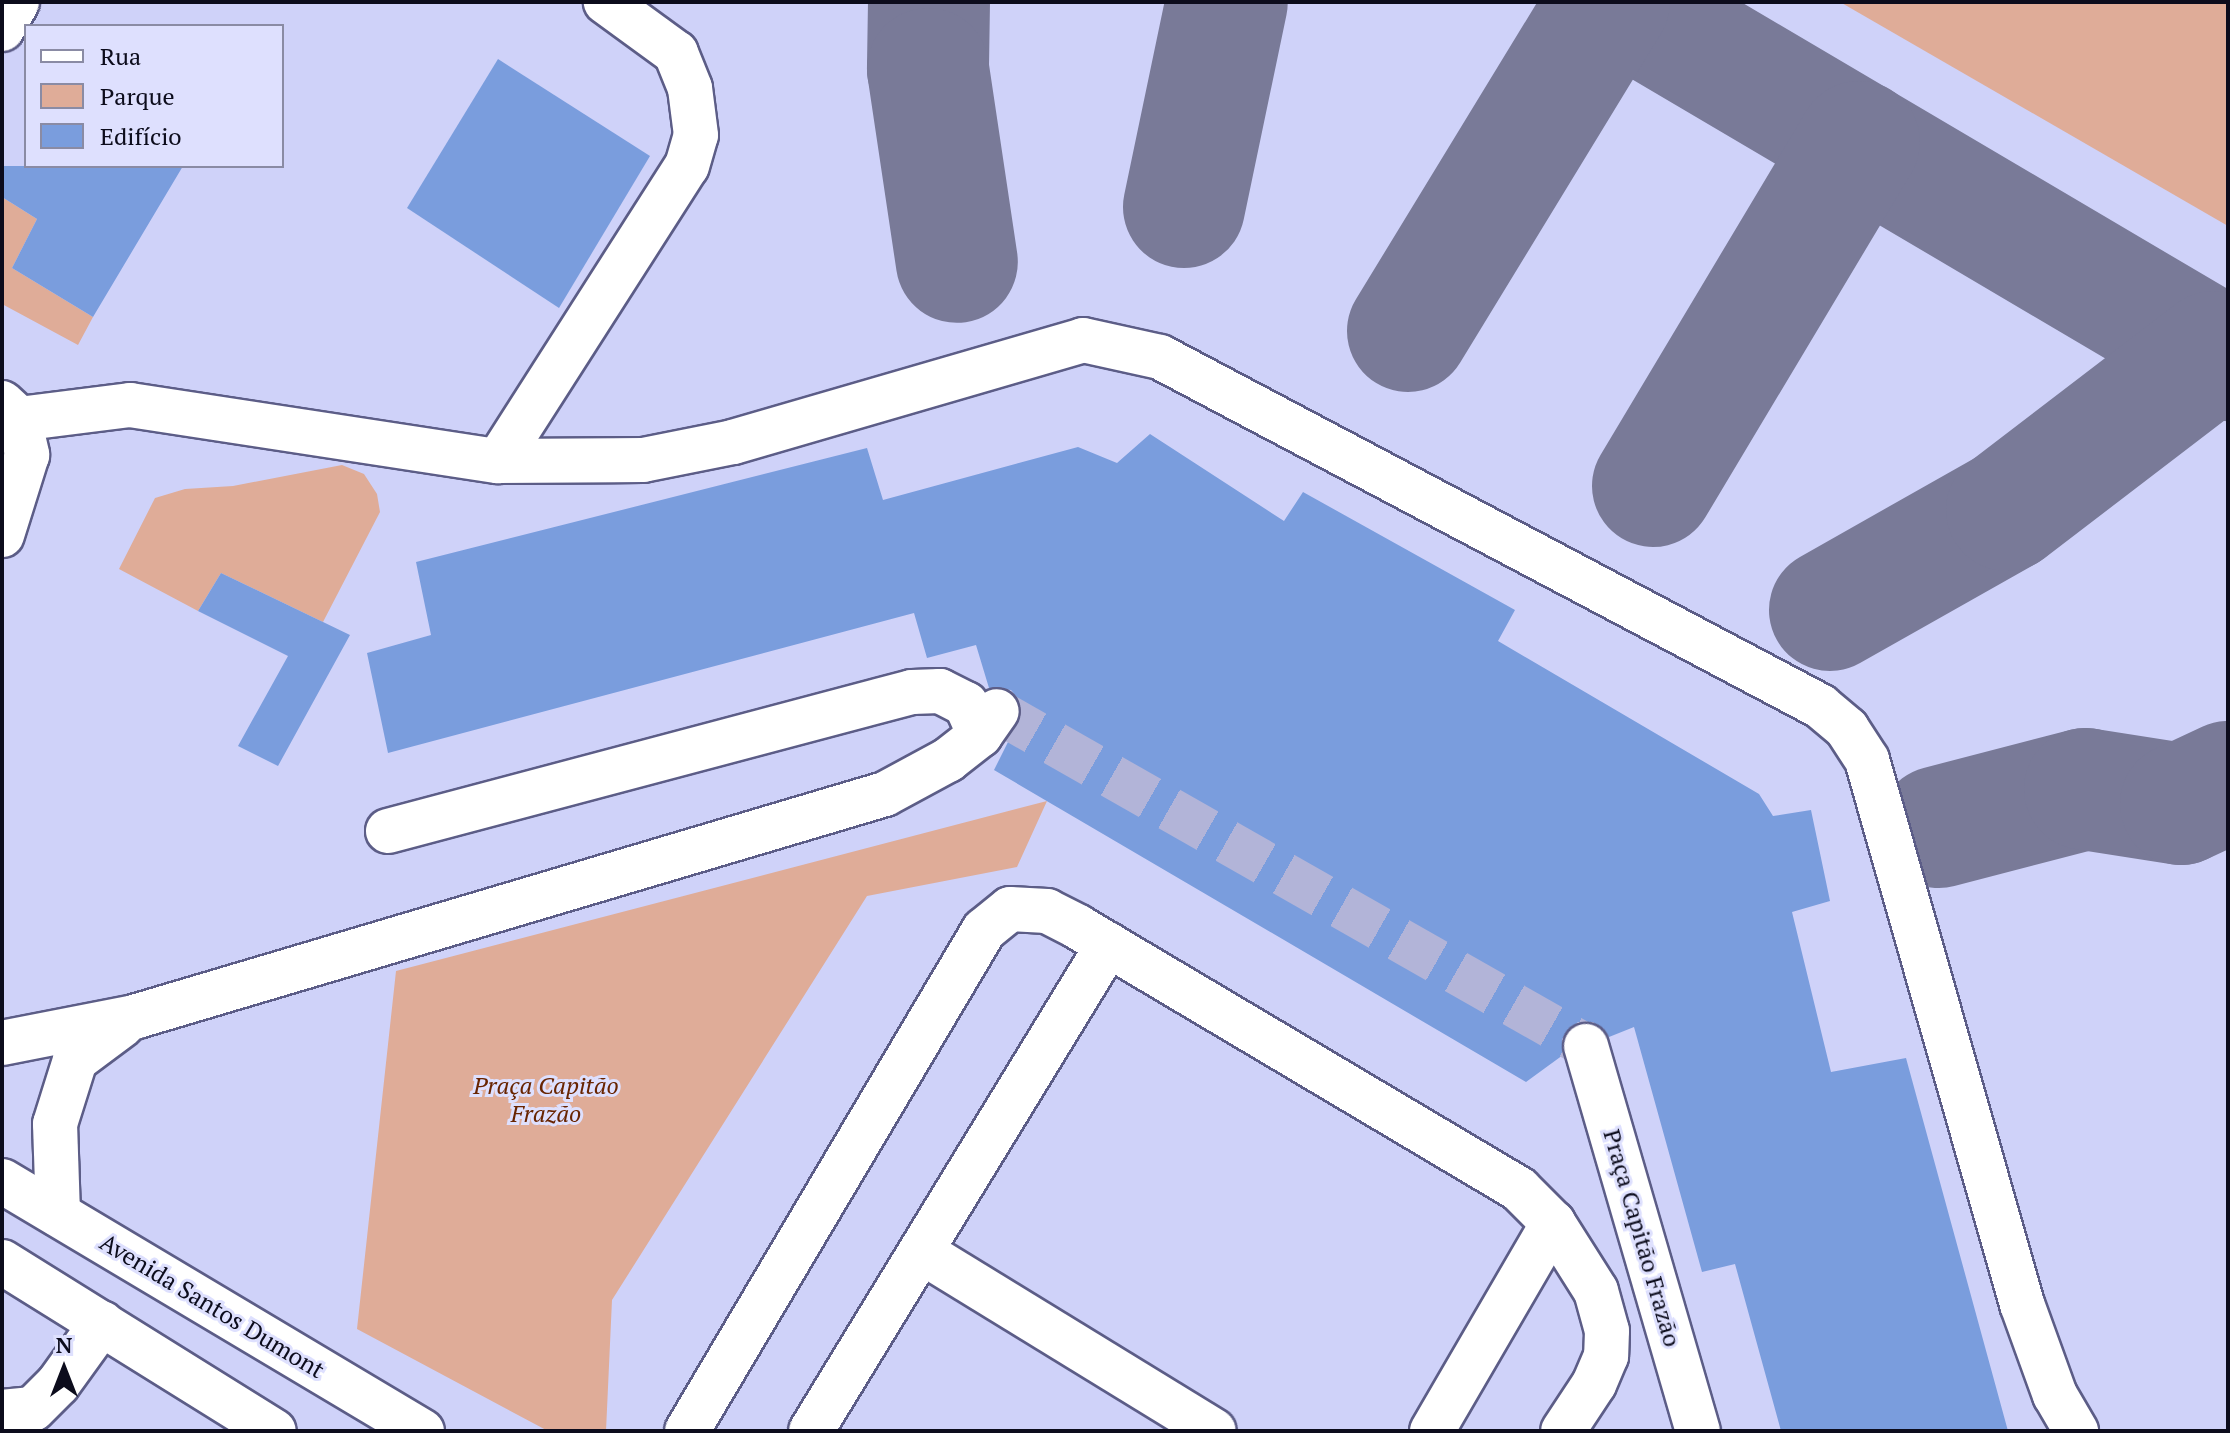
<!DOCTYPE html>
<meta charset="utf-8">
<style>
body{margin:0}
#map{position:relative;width:2230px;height:1433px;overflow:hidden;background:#cfd2f9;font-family:"PT Serif",serif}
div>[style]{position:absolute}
.green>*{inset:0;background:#dfac98}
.taxiway>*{height:122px;margin:-61px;padding:0 61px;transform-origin:61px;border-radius:61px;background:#797a98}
.building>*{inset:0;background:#7a9ddd}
.minor-tunnel>*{height:44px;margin-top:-22px;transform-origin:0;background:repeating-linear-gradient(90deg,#b2b4d8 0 44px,transparent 0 66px)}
.roads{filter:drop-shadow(2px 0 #5c5d87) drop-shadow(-2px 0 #5c5d87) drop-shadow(0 2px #5c5d87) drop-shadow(0 -2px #5c5d87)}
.minor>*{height:44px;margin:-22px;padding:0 22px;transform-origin:22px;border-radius:22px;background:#fff}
.major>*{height:44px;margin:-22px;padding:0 22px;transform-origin:22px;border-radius:22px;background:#fff}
span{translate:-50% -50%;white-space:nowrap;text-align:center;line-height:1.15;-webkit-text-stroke:6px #dee0fe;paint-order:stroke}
.park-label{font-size:24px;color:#682401;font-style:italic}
.street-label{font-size:24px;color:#0c0c1c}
.frame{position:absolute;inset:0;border:4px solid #0c0c1c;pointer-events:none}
.legend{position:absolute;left:24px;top:24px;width:260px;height:144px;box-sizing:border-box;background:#dee0fe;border:2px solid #8a8ba4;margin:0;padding:10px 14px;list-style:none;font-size:24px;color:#0c0c1c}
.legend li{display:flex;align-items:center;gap:16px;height:40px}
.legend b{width:40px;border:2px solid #8a8ba4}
.north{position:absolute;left:24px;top:1329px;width:80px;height:80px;-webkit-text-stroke:6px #dee0fe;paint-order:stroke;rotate:0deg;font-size:22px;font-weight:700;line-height:32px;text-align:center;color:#0c0c1c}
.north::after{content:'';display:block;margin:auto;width:28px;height:36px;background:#0c0c1c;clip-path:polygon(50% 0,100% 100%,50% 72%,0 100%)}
</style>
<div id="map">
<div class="green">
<div style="clip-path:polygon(1840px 2px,2228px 2px,2228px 226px)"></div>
<div style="clip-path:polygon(2px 197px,37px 219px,12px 268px,93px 317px,78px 345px,2px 304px)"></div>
<div style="clip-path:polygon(342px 465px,364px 474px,377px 494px,380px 512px,323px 622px,221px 573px,198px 611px,119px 569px,155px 498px,185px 489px,233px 486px)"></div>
<div style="clip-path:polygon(1047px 801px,1017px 867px,867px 896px,612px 1300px,606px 1431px,548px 1431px,357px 1329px,396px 971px)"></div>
</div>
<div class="taxiway">
<div style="left:929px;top:2px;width:67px;rotate:90.9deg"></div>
<div style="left:928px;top:69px;width:195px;rotate:81.5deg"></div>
<div style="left:1621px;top:2px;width:705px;rotate:30.53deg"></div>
<div style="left:1184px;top:207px;width:209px;rotate:-78.2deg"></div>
<div style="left:1408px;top:331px;width:386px;rotate:-58.6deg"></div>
<div style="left:1653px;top:486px;width:401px;rotate:-59.1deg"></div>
<div style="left:1830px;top:610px;width:203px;rotate:-29.5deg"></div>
<div style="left:2007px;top:510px;width:260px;rotate:-37.4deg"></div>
<div style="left:1939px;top:827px;width:151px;rotate:-14.6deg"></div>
<div style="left:2085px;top:789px;width:97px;rotate:8.9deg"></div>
<div style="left:2181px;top:804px;width:52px;rotate:-25.1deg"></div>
</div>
<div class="building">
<div style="clip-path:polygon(498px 59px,650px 156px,559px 308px,407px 208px)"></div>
<div style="clip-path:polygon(2px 166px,183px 166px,93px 317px,12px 268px,37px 219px,2px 197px)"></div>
<div style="clip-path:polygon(1150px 434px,1284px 521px,1303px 492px,1515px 610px,1498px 641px,1759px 794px,1773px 816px,1811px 810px,1830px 901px,1792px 912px,1831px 1072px,1906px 1058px,2008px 1431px,1781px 1431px,1735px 1264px,1702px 1272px,1634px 1027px,1609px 1037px,1593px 1022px,1578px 1022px,1562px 1039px,1563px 1055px,1526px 1082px,994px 770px,1022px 714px,1019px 700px,1011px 690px,989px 688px,976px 645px,927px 658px,914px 613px,388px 753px,367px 653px,431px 635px,416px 562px,867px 448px,883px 500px,1078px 447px,1117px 463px)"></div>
<div style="clip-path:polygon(221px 573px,350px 635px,278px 766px,238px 746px,288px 656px,198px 611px)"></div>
</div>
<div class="minor-tunnel">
<div style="left:997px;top:711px;width:678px;rotate:29.63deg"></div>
</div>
<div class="roads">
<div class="minor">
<div style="left:2px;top:29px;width:31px;rotate:-61deg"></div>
<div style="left:2px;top:403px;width:23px;rotate:43deg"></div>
<div style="left:19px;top:419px;width:37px;rotate:77deg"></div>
<div style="left:27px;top:455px;width:84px;rotate:107.4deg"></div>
<div style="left:19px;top:419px;width:112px;rotate:-7.2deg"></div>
<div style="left:130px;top:405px;width:372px;rotate:8.7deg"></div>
<div style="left:498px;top:461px;width:145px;rotate:-0.4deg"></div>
<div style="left:643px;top:460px;width:92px;rotate:-11.3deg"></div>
<div style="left:733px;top:442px;width:365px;rotate:-16.2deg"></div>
<div style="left:1083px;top:340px;width:79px;rotate:12.4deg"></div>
<div style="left:1160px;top:357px;width:747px;rotate:27.87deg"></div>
<div style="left:1820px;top:706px;width:35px;rotate:40deg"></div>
<div style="left:1847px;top:729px;width:37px;rotate:57deg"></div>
<div style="left:1867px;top:760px;width:566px;rotate:74.1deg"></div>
<div style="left:2022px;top:1304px;width:97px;rotate:70.1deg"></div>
<div style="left:2055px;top:1395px;width:42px;rotate:59.7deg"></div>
<div style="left:498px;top:461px;width:350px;rotate:-57.4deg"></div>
<div style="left:687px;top:166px;width:32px;rotate:-74deg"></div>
<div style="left:696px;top:135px;width:47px;rotate:-97.3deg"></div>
<div style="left:690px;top:88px;width:38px;rotate:-112deg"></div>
<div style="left:676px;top:53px;width:87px;rotate:-143.9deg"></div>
<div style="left:388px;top:831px;width:542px;rotate:-14.86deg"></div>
<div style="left:912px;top:692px;width:28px;rotate:-2deg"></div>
<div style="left:940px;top:691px;width:29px;rotate:27deg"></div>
<div style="left:966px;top:704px;width:34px;rotate:66deg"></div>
<div style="left:2px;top:1043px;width:135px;rotate:-11.1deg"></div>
<div style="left:134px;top:1017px;width:783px;rotate:-16.54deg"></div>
<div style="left:885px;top:794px;width:72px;rotate:-28.4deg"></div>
<div style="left:948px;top:760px;width:41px;rotate:-38deg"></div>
<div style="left:980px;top:735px;width:29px;rotate:-55deg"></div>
<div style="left:1586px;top:1046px;width:401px;rotate:73.8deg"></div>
<div style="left:58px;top:1214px;width:90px;rotate:-91.9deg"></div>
<div style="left:55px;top:1124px;width:67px;rotate:-72.6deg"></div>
<div style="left:75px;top:1060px;width:59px;rotate:-36.7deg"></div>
<div style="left:922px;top:1252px;width:342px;rotate:31.5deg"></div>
<div style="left:2px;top:1412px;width:31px;rotate:-6deg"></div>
<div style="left:33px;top:1409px;width:35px;rotate:-45deg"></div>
<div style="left:58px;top:1384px;width:75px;rotate:-54.2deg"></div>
<div style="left:687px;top:1431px;width:582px;rotate:-59.34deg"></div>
<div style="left:984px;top:930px;width:33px;rotate:-39deg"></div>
<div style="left:1010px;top:909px;width:37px;rotate:3deg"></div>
<div style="left:1047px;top:911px;width:35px;rotate:27deg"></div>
<div style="left:1078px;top:927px;width:513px;rotate:30.71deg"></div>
<div style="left:1519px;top:1189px;width:48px;rotate:45deg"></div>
<div style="left:1553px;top:1223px;width:80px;rotate:57.7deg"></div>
<div style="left:1596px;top:1291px;width:41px;rotate:74.6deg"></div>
<div style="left:1607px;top:1331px;width:25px;rotate:92deg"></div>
<div style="left:1606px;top:1356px;width:30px;rotate:113deg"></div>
<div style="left:1594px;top:1384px;width:56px;rotate:123.4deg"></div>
<div style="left:811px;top:1431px;width:570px;rotate:-58.57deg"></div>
<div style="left:1432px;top:1431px;width:241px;rotate:-59.8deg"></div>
</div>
<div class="major">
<div style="left:2px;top:1181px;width:489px;rotate:30.8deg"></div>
<div style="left:2px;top:1262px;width:320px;rotate:31.9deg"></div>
</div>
</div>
<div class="park-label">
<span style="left:546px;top:1100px">Praça Capitão<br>Frazão</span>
</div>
<div class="street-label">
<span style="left:1642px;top:1238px;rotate:74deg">Praça Capitão Frazão</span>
<span style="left:212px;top:1306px;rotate:31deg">Avenida Santos Dumont</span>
</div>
<div class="frame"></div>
<ul class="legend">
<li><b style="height:10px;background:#fff"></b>Rua</li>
<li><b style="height:22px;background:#dfac98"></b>Parque</li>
<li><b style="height:22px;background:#7a9ddd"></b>Edifício</li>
</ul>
<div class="north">N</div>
</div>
